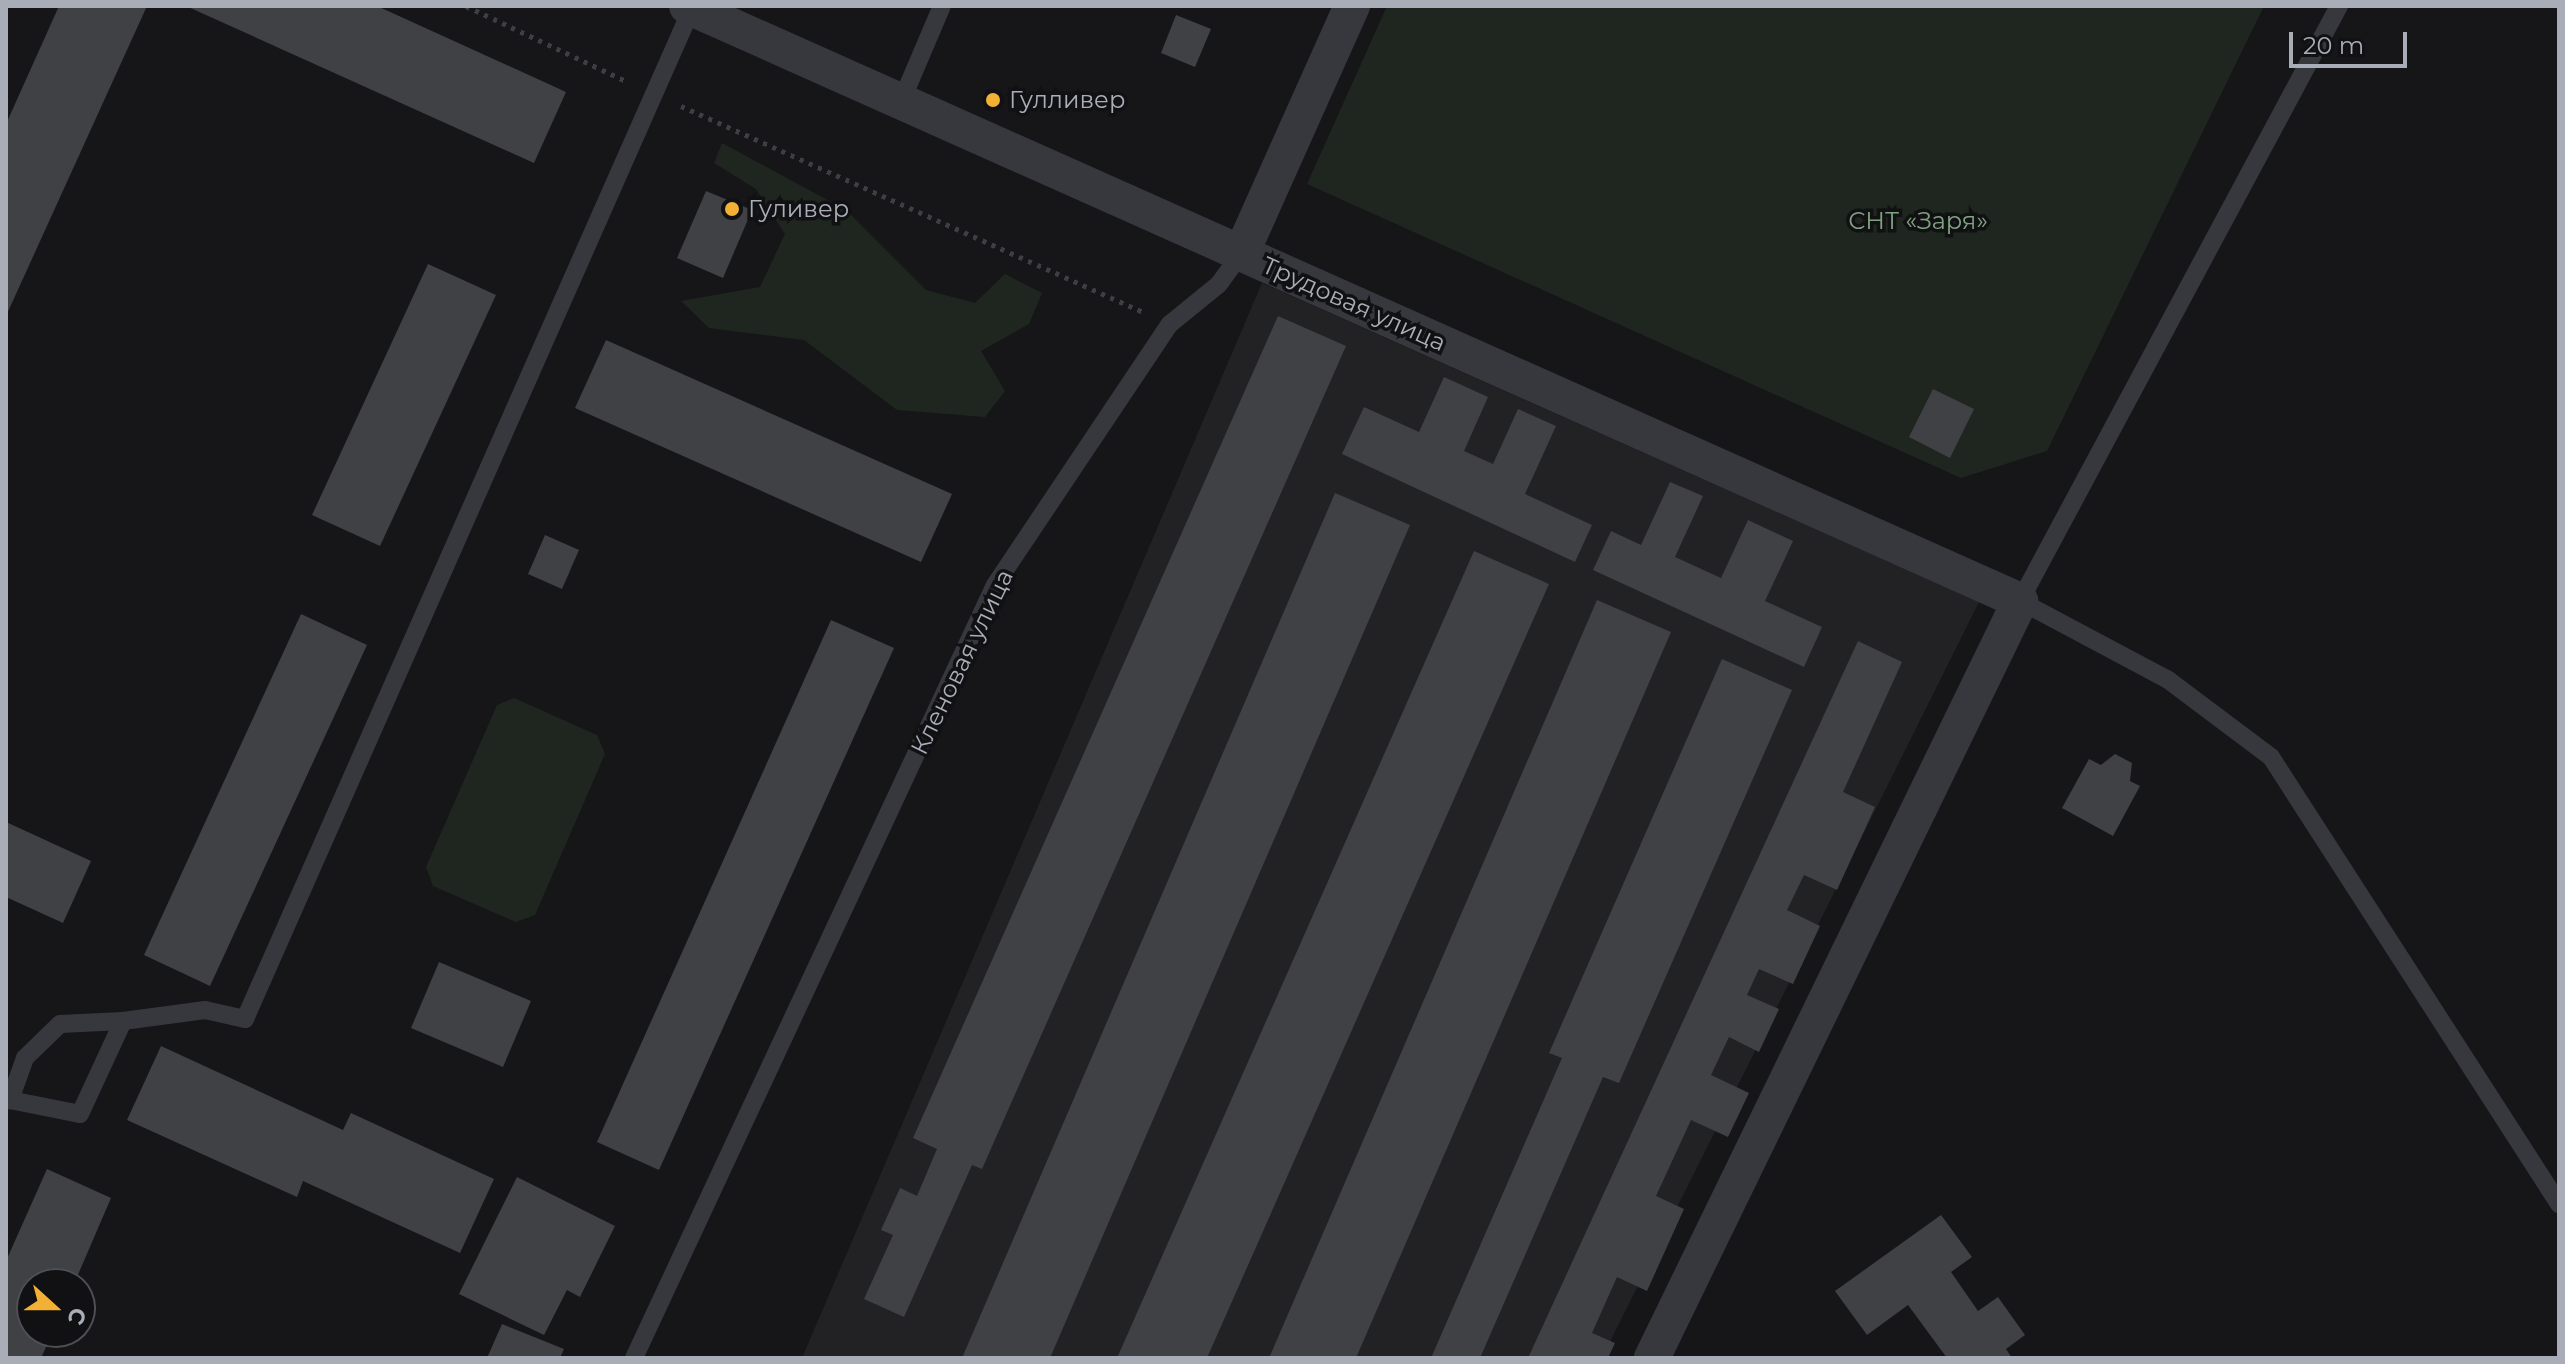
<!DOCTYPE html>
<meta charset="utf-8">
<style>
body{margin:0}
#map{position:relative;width:2565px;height:1364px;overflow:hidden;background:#161618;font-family:Montserrat,sans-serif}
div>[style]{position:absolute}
.built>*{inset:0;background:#222225}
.green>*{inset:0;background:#1e261f}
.building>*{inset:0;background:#404145}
.path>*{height:5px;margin-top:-2.5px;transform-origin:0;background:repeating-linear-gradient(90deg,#3d3f44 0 4px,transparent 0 10px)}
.service>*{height:18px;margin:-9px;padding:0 9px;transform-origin:9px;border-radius:9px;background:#37383d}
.minor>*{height:36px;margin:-18px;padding:0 18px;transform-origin:18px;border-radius:18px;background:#37383d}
.dots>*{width:22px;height:22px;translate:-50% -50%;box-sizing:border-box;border:4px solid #111113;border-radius:50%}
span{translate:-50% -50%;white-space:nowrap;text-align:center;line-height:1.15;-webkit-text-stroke:7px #111113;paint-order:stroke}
.poi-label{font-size:24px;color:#a8adb8}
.left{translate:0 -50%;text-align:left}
.park-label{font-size:24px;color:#7fa381}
.street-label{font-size:24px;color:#a8adb8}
.frame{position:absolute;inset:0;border:8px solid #a8adb8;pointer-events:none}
.north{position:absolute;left:16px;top:1268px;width:80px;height:80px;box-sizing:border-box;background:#111113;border:2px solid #4d4f55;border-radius:50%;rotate:111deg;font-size:22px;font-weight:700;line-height:32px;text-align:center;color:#a8adb8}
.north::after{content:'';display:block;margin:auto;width:28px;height:36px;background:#f2b134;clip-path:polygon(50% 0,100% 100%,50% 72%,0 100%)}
.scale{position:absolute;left:2289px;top:32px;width:118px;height:36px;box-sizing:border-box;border:4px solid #a8adb8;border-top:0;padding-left:10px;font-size:24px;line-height:28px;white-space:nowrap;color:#a8adb8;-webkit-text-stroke:6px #111113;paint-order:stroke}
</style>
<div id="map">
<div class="built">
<div style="clip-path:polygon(1262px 283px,1979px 602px,1602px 1358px,802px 1358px)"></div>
</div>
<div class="green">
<div style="clip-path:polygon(1387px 6px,2264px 6px,2047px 451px,1961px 478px,1307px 184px)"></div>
<div style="clip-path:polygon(722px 143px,846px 210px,926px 290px,975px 303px,1005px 274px,1042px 293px,1029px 324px,981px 351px,1005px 391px,985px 417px,897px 410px,804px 340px,709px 328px,681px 301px,760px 287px,785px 234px,756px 189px,714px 163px)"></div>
<div style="clip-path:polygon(514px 698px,597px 735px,605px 754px,535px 915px,516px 922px,433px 886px,426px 867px,497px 705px)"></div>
</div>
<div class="building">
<div style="clip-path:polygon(59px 6px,147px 6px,6px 316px,6px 124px)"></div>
<div style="clip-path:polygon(186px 6px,377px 6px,566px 92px,534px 163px)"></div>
<div style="clip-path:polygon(1176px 15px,1211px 29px,1195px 67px,1161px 53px)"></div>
<div style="clip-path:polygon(706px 191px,752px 210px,723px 278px,677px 258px)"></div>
<div style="clip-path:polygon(428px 264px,496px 295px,380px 546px,312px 515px)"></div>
<div style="clip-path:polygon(1278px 316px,1346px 346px,982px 1169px,972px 1165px,904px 1317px,864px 1299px,893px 1235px,881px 1230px,900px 1188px,917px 1196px,937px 1149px,913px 1138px)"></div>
<div style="clip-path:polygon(606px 340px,952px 494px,921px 562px,575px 408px)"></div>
<div style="clip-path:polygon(1444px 377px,1488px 397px,1464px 451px,1493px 464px,1518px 409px,1556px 426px,1525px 494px,1592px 525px,1575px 562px,1342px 454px,1364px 407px,1419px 432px)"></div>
<div style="clip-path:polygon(1933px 389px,1974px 409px,1950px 458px,1909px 437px)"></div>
<div style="clip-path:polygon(1670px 482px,1703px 496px,1675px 557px,1721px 578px,1748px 520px,1793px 541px,1765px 601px,1822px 627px,1804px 667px,1593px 570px,1611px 531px,1641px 545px)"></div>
<div style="clip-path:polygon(1335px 493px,1410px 525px,1050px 1358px,962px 1358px)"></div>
<div style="clip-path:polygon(545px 535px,579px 550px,562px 589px,528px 574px)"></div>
<div style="clip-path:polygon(1474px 551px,1549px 584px,1207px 1358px,1117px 1358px)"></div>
<div style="clip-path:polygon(1597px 600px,1671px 632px,1356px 1358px,1269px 1358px)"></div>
<div style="clip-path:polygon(301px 614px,367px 645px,210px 986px,144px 955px)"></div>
<div style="clip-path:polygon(831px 620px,894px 648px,659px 1170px,597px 1142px)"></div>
<div style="clip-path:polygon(1858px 641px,1902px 662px,1843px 792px,1875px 807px,1837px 890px,1804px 875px,1787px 910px,1820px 926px,1793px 984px,1759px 969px,1747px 995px,1779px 1009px,1759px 1052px,1729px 1037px,1711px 1075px,1749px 1093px,1728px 1137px,1691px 1120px,1656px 1196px,1684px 1209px,1647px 1291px,1617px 1277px,1592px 1333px,1615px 1343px,1608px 1358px,1528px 1358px)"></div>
<div style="clip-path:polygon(1722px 659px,1792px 690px,1619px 1083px,1603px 1077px,1480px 1358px,1431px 1358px,1562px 1058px,1549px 1053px)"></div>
<div style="clip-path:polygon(2115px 754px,2132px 763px,2130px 781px,2140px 786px,2113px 836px,2062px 808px,2089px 759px,2101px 765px)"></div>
<div style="clip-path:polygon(6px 822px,91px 861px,63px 923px,6px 897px)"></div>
<div style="clip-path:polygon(439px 962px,531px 1001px,503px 1067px,411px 1028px)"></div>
<div style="clip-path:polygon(161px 1046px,343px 1130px,351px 1113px,494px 1179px,460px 1253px,303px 1181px,297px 1197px,127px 1120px)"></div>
<div style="clip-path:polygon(47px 1169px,111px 1198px,74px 1284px,32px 1284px,32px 1332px,53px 1332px,41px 1358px,6px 1358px,6px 1261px)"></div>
<div style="clip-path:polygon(517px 1177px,615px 1226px,580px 1297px,567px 1290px,544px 1335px,459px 1294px)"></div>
<div style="clip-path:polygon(1941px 1215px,1972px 1257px,1951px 1272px,1978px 1311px,1998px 1297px,2025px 1335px,2006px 1349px,2012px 1358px,1947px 1358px,1908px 1305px,1867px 1335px,1835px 1291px)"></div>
<div style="clip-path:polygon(502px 1324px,564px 1349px,560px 1358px,487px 1358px)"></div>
</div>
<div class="path">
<div style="left:466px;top:6px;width:179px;rotate:25.1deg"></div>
<div style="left:681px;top:106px;width:506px;rotate:24.03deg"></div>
</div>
<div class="service">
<div style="left:2339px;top:6px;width:675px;rotate:118.2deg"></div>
<div style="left:2020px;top:601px;width:166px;rotate:28deg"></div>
<div style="left:2167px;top:679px;width:130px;rotate:36.9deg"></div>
<div style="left:2271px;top:757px;width:532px;rotate:57.21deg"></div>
<div style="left:901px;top:102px;width:104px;rotate:-66.9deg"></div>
<div style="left:123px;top:1021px;width:63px;rotate:177.3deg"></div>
<div style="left:60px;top:1024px;width:49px;rotate:135.8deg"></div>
<div style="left:25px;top:1058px;width:45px;rotate:109.7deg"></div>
<div style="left:10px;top:1100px;width:71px;rotate:11.3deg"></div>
<div style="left:80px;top:1114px;width:102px;rotate:-65.2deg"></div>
<div style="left:123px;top:1021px;width:83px;rotate:-7.6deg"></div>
<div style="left:205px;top:1010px;width:41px;rotate:12.7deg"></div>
<div style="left:245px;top:1019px;width:1105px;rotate:-66.15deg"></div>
<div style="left:634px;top:1358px;width:853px;rotate:-64.97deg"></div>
<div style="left:995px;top:585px;width:314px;rotate:-56.2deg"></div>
<div style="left:1170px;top:324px;width:63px;rotate:-39.2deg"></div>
<div style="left:1219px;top:284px;width:37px;rotate:-54deg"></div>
</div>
<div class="minor">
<div style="left:687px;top:6px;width:1460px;rotate:24.05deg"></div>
<div style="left:2020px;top:601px;width:842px;rotate:115.93deg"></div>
<div style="left:1241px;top:254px;width:272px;rotate:-65.9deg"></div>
</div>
<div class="dots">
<div style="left:993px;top:100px;background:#f2b134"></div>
<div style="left:732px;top:209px;background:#f2b134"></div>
</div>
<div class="poi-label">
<span class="left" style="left:1009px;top:100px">Гулливер</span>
<span class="left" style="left:748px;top:209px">Гуливер</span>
</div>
<div class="park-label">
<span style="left:1918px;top:221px">СНТ «Заря»</span>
</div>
<div class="street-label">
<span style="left:1354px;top:304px;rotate:24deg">Трудовая улица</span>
<span style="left:962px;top:662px;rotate:-64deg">Кленовая улица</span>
</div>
<div class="frame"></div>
<div class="north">С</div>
<div class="scale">20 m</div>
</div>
